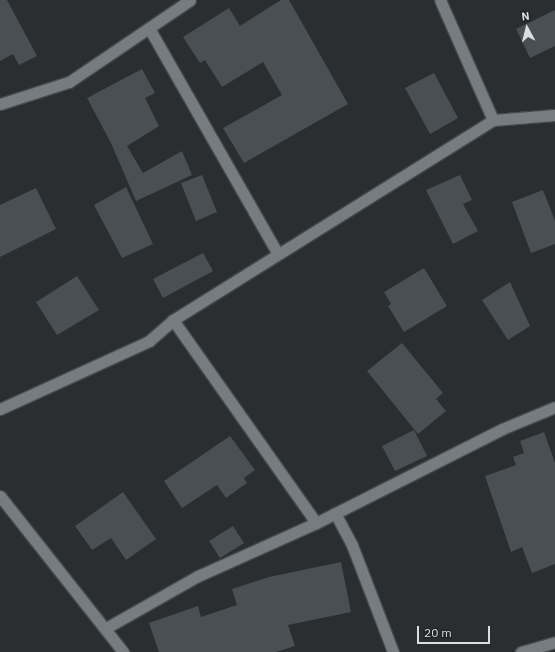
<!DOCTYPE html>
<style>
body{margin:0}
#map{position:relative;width:555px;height:652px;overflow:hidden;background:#2a2e31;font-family:"IBM Plex Sans",sans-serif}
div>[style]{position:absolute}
.building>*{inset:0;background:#494f52}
.roads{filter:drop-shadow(1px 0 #464b4d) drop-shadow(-1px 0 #464b4d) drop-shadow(0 1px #464b4d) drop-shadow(0 -1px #464b4d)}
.minor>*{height:11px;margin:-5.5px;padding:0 5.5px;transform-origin:5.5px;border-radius:5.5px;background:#767c7f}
span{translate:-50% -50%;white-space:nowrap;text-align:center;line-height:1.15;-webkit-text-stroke:4px #202527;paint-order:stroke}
.north{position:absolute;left:507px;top:8px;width:40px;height:40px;-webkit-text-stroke:3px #202527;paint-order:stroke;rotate:353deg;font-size:11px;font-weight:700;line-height:16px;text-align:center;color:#dbdee0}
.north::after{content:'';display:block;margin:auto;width:14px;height:18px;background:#dbdee0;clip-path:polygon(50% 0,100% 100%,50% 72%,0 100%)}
.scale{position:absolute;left:417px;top:626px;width:73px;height:18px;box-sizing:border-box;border:2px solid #dbdee0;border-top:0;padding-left:5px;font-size:12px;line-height:14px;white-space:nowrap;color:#dbdee0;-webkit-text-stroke:3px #202527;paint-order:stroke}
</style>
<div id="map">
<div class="building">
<div style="clip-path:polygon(0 0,7px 0,37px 56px,19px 65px,13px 54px,0 61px)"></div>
<div style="clip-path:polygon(281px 0,289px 0,348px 104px,244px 163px,223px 128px,282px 95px,263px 62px,222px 87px,205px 60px,200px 63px,183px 37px,229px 8px,240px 26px)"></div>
<div style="clip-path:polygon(555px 10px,555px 46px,530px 58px,516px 29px)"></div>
<div style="clip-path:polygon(142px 69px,155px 93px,145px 98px,159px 126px,127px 146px,143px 173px,182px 151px,192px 175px,136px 201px,111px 143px,87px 98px)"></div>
<div style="clip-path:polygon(434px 73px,458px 118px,430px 134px,405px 88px)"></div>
<div style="clip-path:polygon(202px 175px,217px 212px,196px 221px,181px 183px)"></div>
<div style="clip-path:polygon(460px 175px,472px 200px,463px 204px,478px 231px,453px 244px,426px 190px)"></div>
<div style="clip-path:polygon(126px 187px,153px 244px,122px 258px,94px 205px)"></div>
<div style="clip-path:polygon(36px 188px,56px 229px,0 257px,0 205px)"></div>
<div style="clip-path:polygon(543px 190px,555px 221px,555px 244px,531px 253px,512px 202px)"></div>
<div style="clip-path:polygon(203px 253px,213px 271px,163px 298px,153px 279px)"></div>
<div style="clip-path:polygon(424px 268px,447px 306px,404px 332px,388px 306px,391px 304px,384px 292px)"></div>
<div style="clip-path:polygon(77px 276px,99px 310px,57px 335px,36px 302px)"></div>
<div style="clip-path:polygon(510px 282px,530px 326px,508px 340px,482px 300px)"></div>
<div style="clip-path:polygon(402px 343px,443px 393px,436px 399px,446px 411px,418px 434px,367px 371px)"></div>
<div style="clip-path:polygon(414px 430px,427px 456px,395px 471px,382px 446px)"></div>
<div style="clip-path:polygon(544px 432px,555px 463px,555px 564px,532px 573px,522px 547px,511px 552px,485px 476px,516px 465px,513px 457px,524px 453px,520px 441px)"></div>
<div style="clip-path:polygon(230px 436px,255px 470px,244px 478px,247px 483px,226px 498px,217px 485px,182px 508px,164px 481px)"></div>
<div style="clip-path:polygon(123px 492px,156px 539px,126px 560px,111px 538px,92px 550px,75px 526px)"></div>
<div style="clip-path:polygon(233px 526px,244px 543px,220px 558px,209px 541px)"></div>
<div style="clip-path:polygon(341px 562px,351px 612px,288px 625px,295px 646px,276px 652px,159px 652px,149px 623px,198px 606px,201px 617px,237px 605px,232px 589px,269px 577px)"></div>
</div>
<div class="roads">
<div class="minor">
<div style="left:149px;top:28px;width:260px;rotate:60.3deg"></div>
<div style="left:0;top:104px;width:72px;rotate:-17.7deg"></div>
<div style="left:69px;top:82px;width:146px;rotate:-34.1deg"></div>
<div style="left:493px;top:120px;width:62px;rotate:-4.6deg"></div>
<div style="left:173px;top:320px;width:377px;rotate:-32deg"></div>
<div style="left:493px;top:120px;width:131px;rotate:-113.8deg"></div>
<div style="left:0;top:409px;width:164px;rotate:-24.5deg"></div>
<div style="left:149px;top:341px;width:32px;rotate:-41deg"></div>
<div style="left:173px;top:320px;width:248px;rotate:54.8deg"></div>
<div style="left:0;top:496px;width:199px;rotate:51.7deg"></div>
<div style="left:335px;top:513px;width:36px;rotate:62deg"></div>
<div style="left:352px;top:545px;width:115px;rotate:69deg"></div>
<div style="left:106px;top:628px;width:106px;rotate:-29.5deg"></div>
<div style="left:198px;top:576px;width:129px;rotate:-24.2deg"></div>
<div style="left:316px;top:523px;width:208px;rotate:-26.8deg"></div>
<div style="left:502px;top:429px;width:57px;rotate:-22.5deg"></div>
<div style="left:521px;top:652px;width:35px;rotate:-16deg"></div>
</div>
</div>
<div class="north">N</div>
<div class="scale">20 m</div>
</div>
